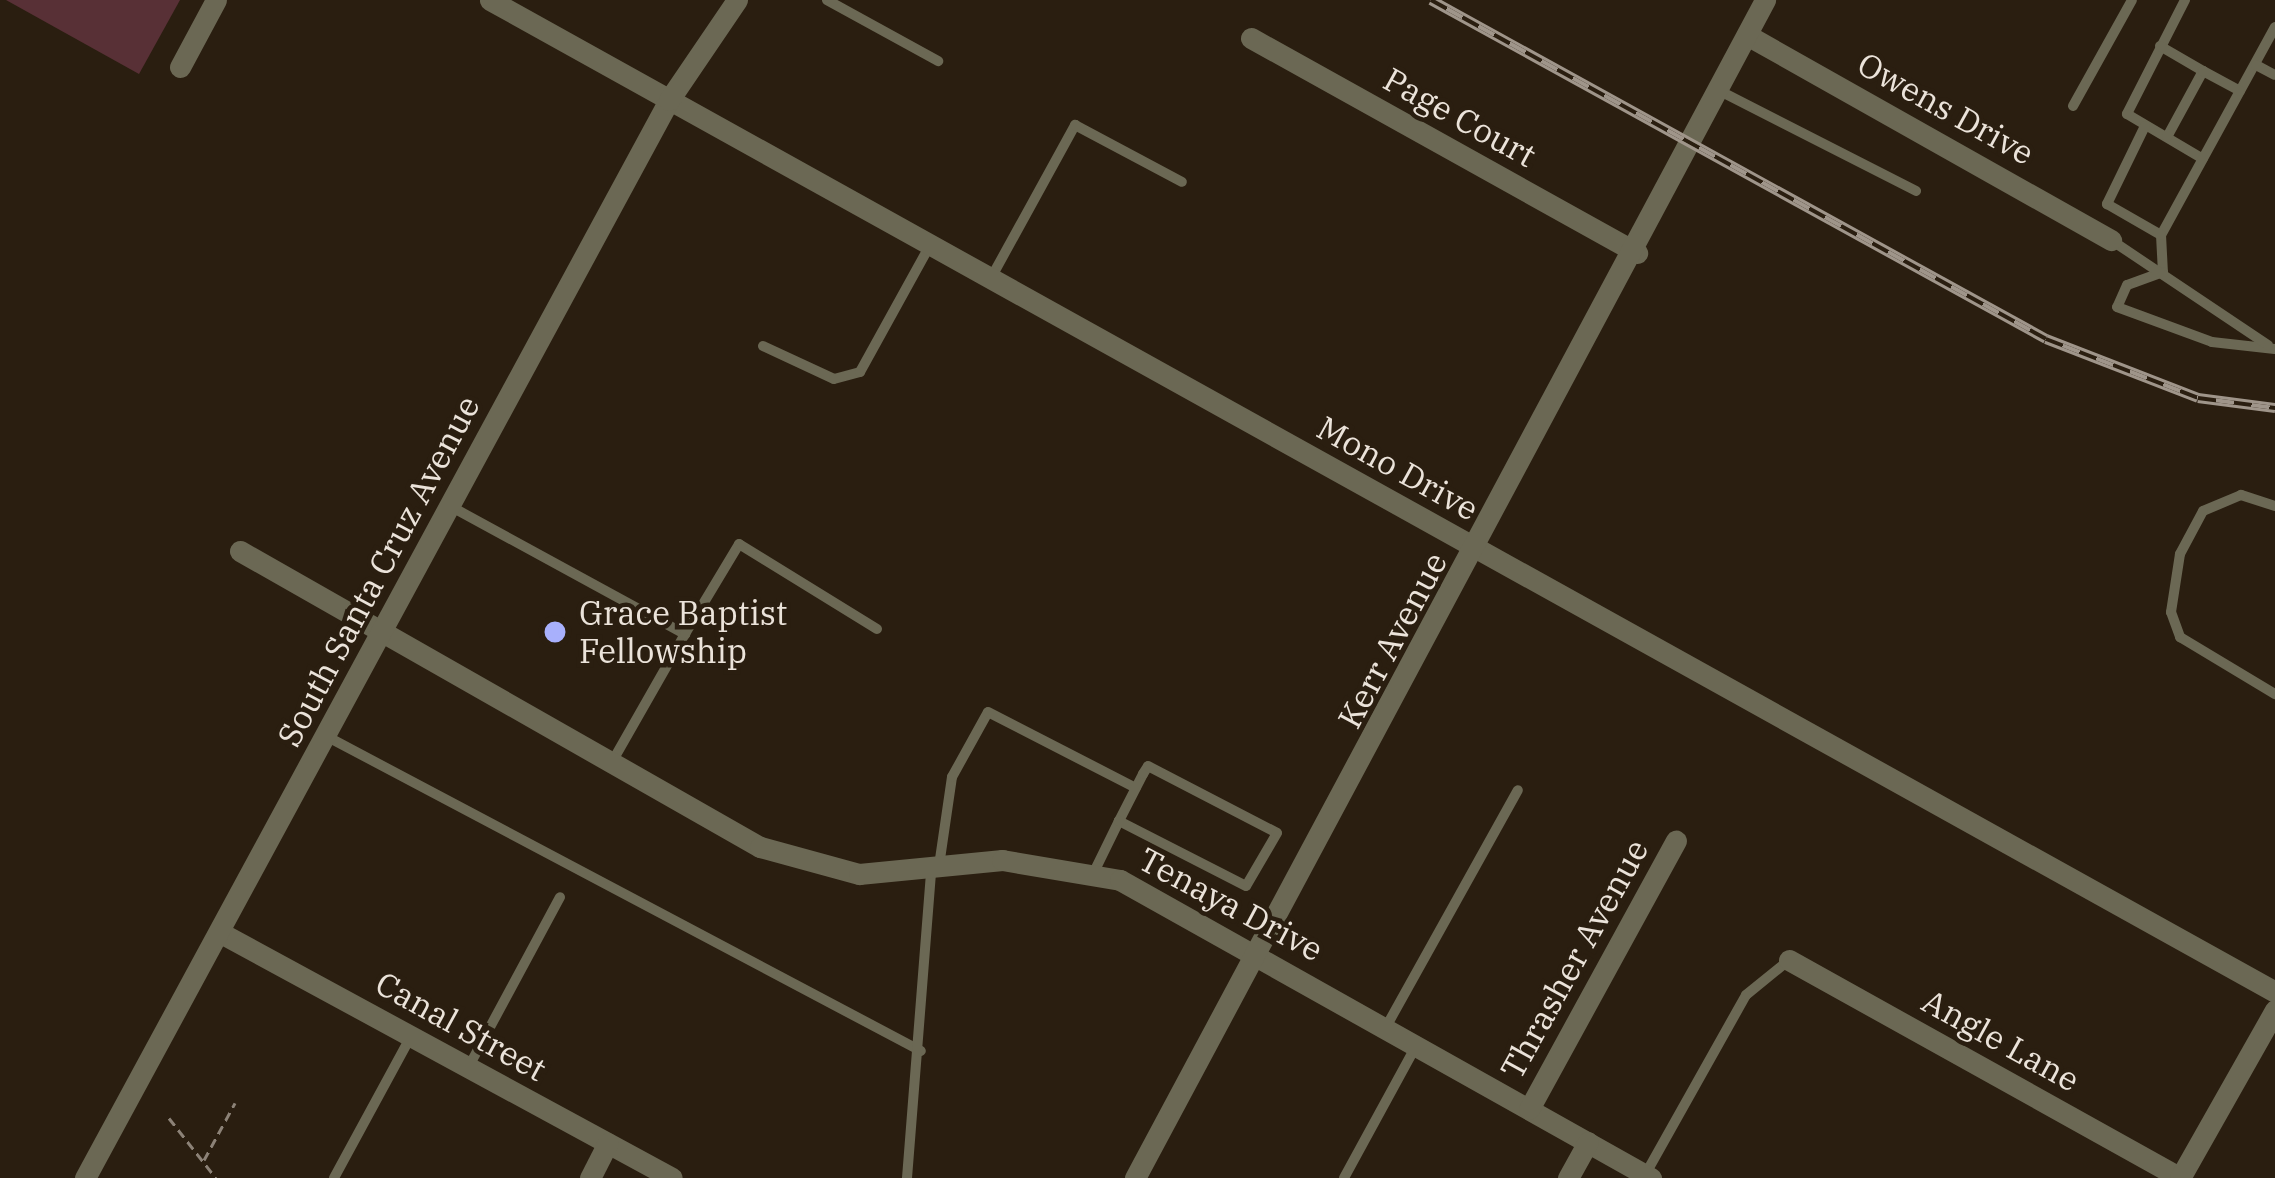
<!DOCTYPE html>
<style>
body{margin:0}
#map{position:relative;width:2275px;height:1178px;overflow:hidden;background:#2a1e10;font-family:"IBM Plex Serif",serif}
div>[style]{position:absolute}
.green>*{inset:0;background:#583036}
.path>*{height:3px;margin-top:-1.5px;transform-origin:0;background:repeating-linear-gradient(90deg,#8c8277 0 9px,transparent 0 15px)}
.lane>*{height:10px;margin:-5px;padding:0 5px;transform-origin:5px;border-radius:5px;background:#6b6854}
.street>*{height:21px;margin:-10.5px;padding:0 10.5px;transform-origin:10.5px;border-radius:10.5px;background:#6b6854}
.rail>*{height:10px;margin-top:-5px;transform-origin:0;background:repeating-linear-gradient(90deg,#2a1e10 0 18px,#9f958a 0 36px);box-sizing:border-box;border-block:3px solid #9f958a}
.dots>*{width:33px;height:33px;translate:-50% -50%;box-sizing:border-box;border:6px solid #2a1e10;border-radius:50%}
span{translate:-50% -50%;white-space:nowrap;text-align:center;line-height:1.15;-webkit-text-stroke:9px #2a1e10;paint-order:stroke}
.street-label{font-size:33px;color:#ebe3da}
.poi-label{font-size:33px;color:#ebe3da}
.left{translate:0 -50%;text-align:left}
</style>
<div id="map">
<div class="green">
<div style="clip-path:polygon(6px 0,180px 0,139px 74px)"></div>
</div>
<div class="path">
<div style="left:169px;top:1118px;width:76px;rotate:51.9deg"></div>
<div style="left:204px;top:1160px;width:65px;rotate:-61.5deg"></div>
</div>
<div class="lane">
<div style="left:827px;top:0;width:127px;rotate:28.8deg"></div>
<div style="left:2185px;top:0;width:128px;rotate:117deg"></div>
<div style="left:2127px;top:114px;width:88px;rotate:30.6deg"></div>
<div style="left:2275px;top:27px;width:237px;rotate:118.7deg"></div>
<div style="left:2161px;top:235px;width:37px;rotate:87deg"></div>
<div style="left:2163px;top:272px;width:38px;rotate:160deg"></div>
<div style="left:2127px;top:285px;width:24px;rotate:114deg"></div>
<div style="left:2117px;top:307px;width:101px;rotate:20.2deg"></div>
<div style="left:2212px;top:342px;width:63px;rotate:6.3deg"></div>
<div style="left:2160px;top:46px;width:50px;rotate:30.2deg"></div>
<div style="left:2203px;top:71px;width:75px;rotate:118.6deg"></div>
<div style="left:2256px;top:65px;width:21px;rotate:28deg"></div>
<div style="left:2203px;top:71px;width:42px;rotate:28.4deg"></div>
<div style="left:1720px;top:91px;width:220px;rotate:27deg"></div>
<div style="left:2073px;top:106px;width:121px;rotate:-60.9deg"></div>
<div style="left:2145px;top:126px;width:87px;rotate:116deg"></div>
<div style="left:2107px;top:204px;width:62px;rotate:29.9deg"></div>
<div style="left:2111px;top:240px;width:189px;rotate:33.8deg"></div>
<div style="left:991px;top:278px;width:175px;rotate:-61.2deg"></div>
<div style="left:1075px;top:125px;width:121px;rotate:28deg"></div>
<div style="left:763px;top:346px;width:78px;rotate:24.9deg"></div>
<div style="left:834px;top:379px;width:27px;rotate:-15deg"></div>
<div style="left:860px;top:372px;width:145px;rotate:-61.1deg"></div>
<div style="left:450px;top:506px;width:268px;rotate:28.6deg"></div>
<div style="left:685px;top:634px;width:147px;rotate:119.7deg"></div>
<div style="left:2275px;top:506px;width:36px;rotate:-162deg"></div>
<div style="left:2241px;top:495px;width:41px;rotate:157.2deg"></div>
<div style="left:2203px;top:511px;width:49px;rotate:118.1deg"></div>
<div style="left:2180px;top:554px;width:59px;rotate:98.8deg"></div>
<div style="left:2171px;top:612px;width:27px;rotate:70deg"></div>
<div style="left:2180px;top:637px;width:111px;rotate:31deg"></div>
<div style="left:685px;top:634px;width:105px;rotate:-59deg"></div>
<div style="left:739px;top:544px;width:162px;rotate:31.6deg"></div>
<div style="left:326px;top:736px;width:673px;rotate:27.9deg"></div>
<div style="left:939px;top:866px;width:90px;rotate:-81.7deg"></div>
<div style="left:952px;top:777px;width:74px;rotate:-61deg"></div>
<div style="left:988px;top:712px;width:166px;rotate:27.2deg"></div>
<div style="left:1094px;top:872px;width:57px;rotate:-63.9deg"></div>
<div style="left:1119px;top:821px;width:53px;rotate:-62.9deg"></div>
<div style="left:1143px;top:774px;width:9px;rotate:-58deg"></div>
<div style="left:1148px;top:766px;width:145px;rotate:27.4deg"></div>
<div style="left:1277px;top:833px;width:61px;rotate:120.3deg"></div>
<div style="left:1246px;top:886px;width:143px;rotate:-152.9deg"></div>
<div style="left:1386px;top:1027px;width:271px;rotate:-60.9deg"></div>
<div style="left:468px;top:1068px;width:194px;rotate:-61.7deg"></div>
<div style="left:1645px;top:1175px;width:206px;rotate:-60.7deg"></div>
<div style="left:1746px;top:995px;width:55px;rotate:-39.1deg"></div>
<div style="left:334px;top:1178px;width:162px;rotate:-61.5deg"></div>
<div style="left:907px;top:1178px;width:307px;rotate:-85.5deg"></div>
<div style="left:1344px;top:1178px;width:148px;rotate:-61.4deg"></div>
</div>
<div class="street">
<div style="left:490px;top:0;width:2042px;rotate:29.06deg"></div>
<div style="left:1747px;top:35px;width:418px;rotate:29.4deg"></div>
<div style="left:1251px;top:38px;width:442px;rotate:29.1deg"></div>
<div style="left:180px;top:67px;width:76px;rotate:-61.8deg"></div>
<div style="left:240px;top:551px;width:598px;rotate:29.65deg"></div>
<div style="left:760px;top:847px;width:103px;rotate:15.3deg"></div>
<div style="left:859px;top:874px;width:144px;rotate:-5.6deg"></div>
<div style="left:1002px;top:860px;width:120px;rotate:9.6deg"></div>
<div style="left:1120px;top:880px;width:609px;rotate:29.3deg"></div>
<div style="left:219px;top:932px;width:515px;rotate:28.5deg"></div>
<div style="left:1789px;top:960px;width:448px;rotate:29.1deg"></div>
<div style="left:1529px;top:1109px;width:306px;rotate:-61.3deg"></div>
<div style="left:85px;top:1178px;width:1226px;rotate:-61.55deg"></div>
<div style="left:669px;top:100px;width:121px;rotate:-55.8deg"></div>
<div style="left:590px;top:1178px;width:39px;rotate:-63deg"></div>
<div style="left:1135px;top:1178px;width:1336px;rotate:-61.86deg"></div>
<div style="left:1568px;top:1178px;width:41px;rotate:-60.9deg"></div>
<div style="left:2180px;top:1178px;width:193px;rotate:-60.5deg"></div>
</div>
<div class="rail">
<div style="left:1431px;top:0;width:702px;rotate:28.86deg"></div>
<div style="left:2046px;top:339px;width:163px;rotate:21.2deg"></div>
<div style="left:2198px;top:398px;width:78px;rotate:7.4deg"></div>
</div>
<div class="dots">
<div style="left:555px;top:632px;background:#a8b0fc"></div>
</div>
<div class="street-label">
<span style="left:1946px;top:108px;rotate:29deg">Owens Drive</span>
<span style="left:1460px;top:117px;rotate:29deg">Page Court</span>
<span style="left:1398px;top:468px;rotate:29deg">Mono Drive</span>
<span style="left:378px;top:571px;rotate:-62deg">South Santa Cruz Avenue</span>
<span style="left:1392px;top:640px;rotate:-62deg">Kerr Avenue</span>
<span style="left:1231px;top:904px;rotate:28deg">Tenaya Drive</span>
<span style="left:1574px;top:959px;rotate:-61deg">Thrasher Avenue</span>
<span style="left:461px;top:1026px;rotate:29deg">Canal Street</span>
<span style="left:2001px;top:1040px;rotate:29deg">Angle Lane</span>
</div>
<div class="poi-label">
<span class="left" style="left:579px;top:632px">Grace Baptist<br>Fellowship</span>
</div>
</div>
